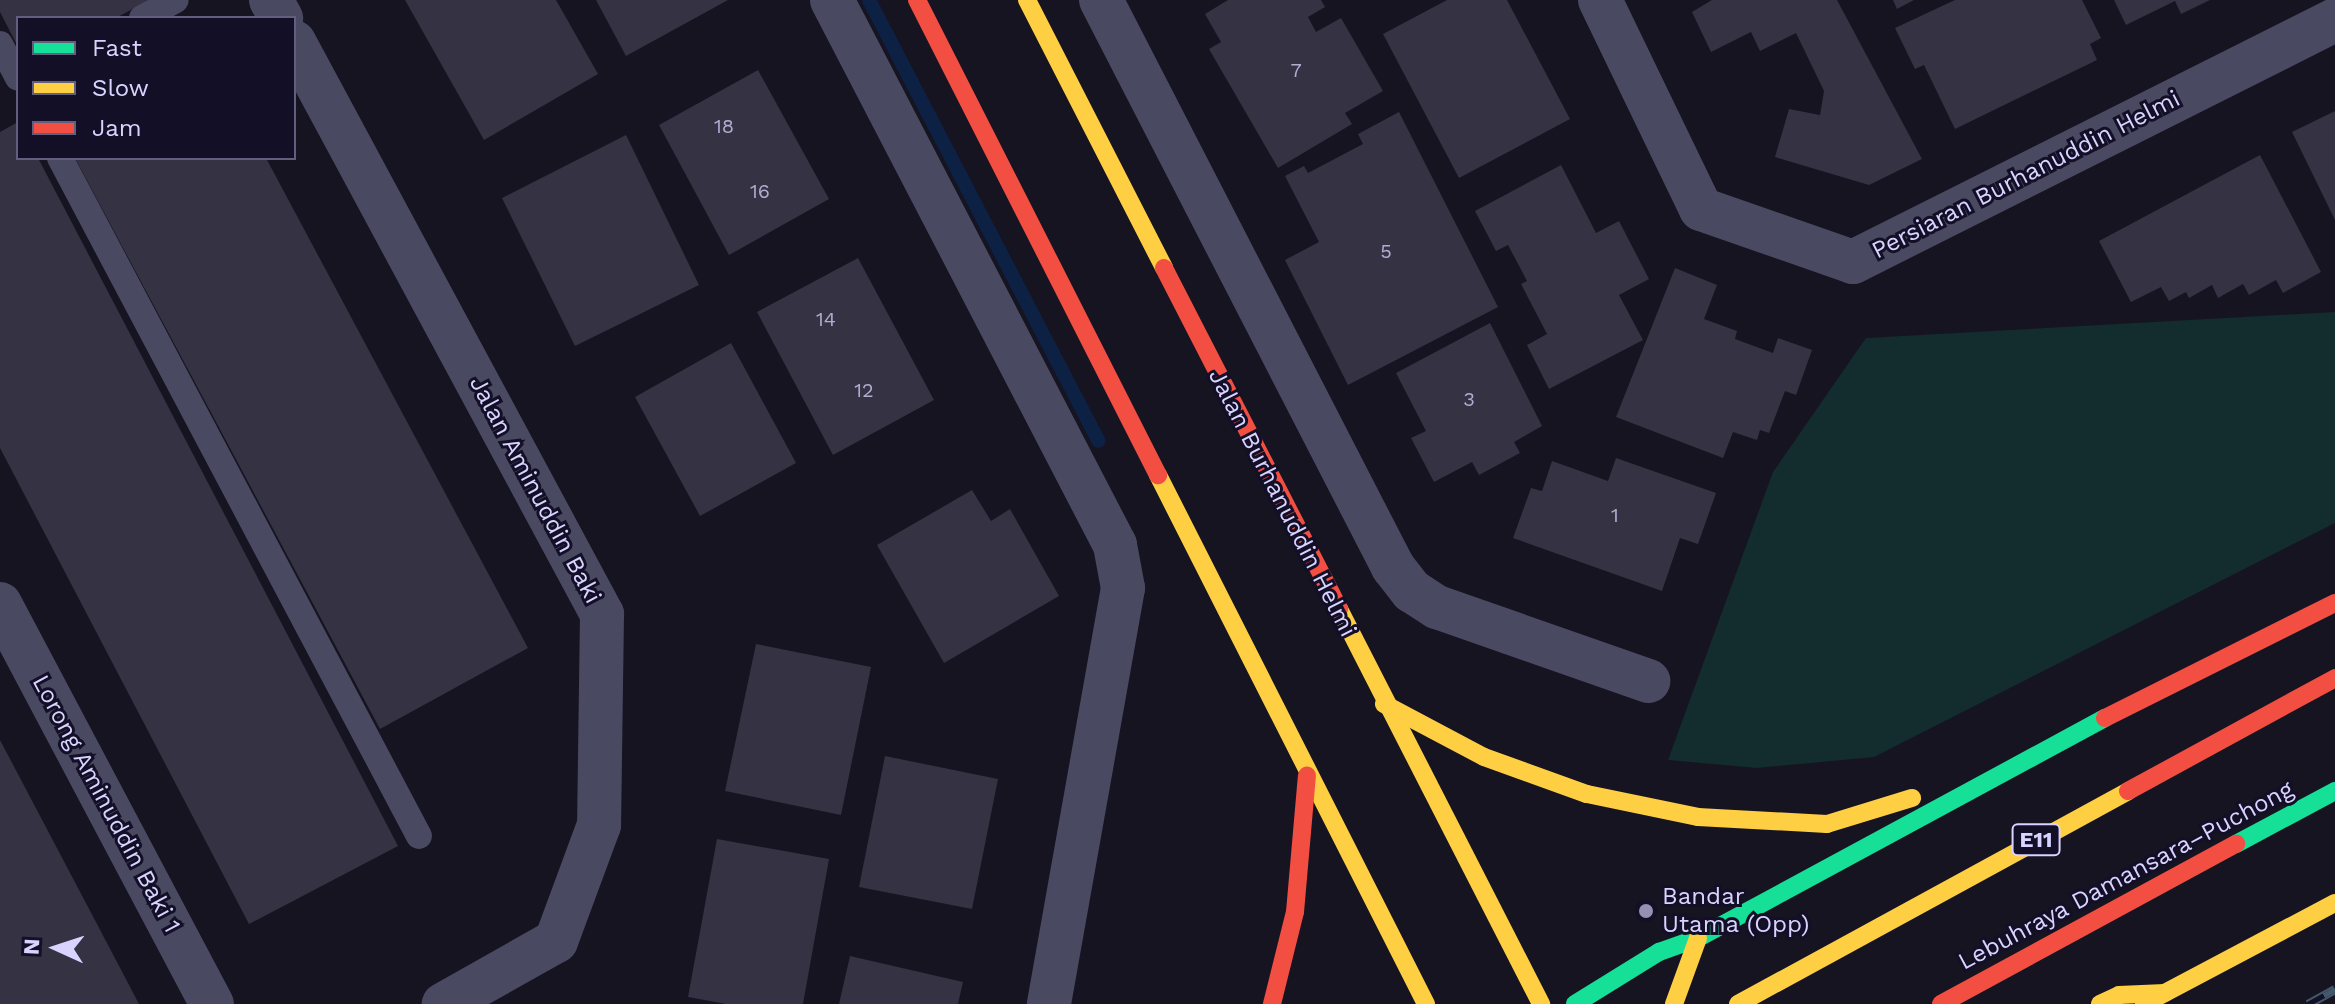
<!DOCTYPE html>
<meta charset="utf-8">
<style>
body{margin:0}
#map{position:relative;width:2335px;height:1004px;overflow:hidden;background:#161421;font-family:"Work Sans",sans-serif}
div>[style]{position:absolute}
.green>*{inset:0;background:#132c2d}
.stream>*{height:14px;margin:-7px;padding:0 7px;transform-origin:7px;border-radius:7px;background:#0d2144}
.building>*{inset:0;background:#343243}
.lane>*{height:26px;margin:-13px;padding:0 13px;transform-origin:13px;border-radius:13px;background:#4a4962}
.street>*{height:44px;margin:-22px;padding:0 22px;transform-origin:22px;border-radius:22px;background:#4a4962}
.fast>*{height:18px;margin:-9px;padding:0 9px;transform-origin:9px;border-radius:9px;background:#16e098}
.slow>*{height:18px;margin:-9px;padding:0 9px;transform-origin:9px;border-radius:9px;background:#ffcf43}
.jam>*{height:18px;margin:-9px;padding:0 9px;transform-origin:9px;border-radius:9px;background:#f24e42}
.rail>*{height:9px;margin-top:-4.5px;transform-origin:0;background:repeating-linear-gradient(90deg,#130f26 0 18px,#43596b 0 36px);box-sizing:border-box;border-block:2px solid #43596b}
.dots>*{width:22px;height:22px;translate:-50% -50%;box-sizing:border-box;border:4px solid #130f26;border-radius:50%}
span{translate:-50% -50%;white-space:nowrap;text-align:center;line-height:1.15;-webkit-text-stroke:6px #130f26;paint-order:stroke}
.number-label{font-size:20px;color:#b0acd0}
.number-label span{-webkit-text-stroke-width:0}
.shield-label span{padding:2px 6px;background:#130f26;border:2px solid;border-radius:6px;-webkit-text-stroke-width:0}
.shield-label{font-size:22px;color:#d9d4ff;font-weight:700}
.street-label{font-size:24px;color:#d9d4ff}
.poi-label{font-size:24px;color:#d9d4ff}
.left{translate:0 -50%;text-align:left}
.legend{position:absolute;left:16px;top:16px;width:280px;height:144px;box-sizing:border-box;background:#130f26;border:2px solid #625e7d;margin:0;padding:10px 14px;list-style:none;font-size:24px;color:#d9d4ff}
.legend li{display:flex;align-items:center;gap:16px;height:40px}
.legend b{width:40px;border:2px solid #625e7d}
.north{position:absolute;left:16px;top:908px;width:80px;height:80px;-webkit-text-stroke:6px #130f26;paint-order:stroke;rotate:273deg;font-size:22px;font-weight:700;line-height:32px;text-align:center;color:#d9d4ff}
.north::after{content:'';display:block;margin:auto;width:28px;height:36px;background:#d9d4ff;clip-path:polygon(50% 0,100% 100%,50% 72%,0 100%)}
</style>
<div id="map">
<div class="green">
<div style="clip-path:polygon(2335px 312px,2335px 523px,1874px 757px,1757px 768px,1668px 760px,1773px 472px,1866px 338px)"></div>
</div>
<div class="stream">
<div style="left:869px;top:0;width:497px;rotate:62.5deg"></div>
</div>
<div class="building">
<div style="clip-path:polygon(0 0,149px 0,116px 18px,18px 18px,18px 47px,0 12px)"></div>
<div style="clip-path:polygon(405px 0,556px 0,598px 74px,484px 140px)"></div>
<div style="clip-path:polygon(596px 0,728px 0,626px 56px)"></div>
<div style="clip-path:polygon(1228px 0,1321px 0,1325px 7px,1308px 17px,1316px 32px,1341px 18px,1383px 91px,1345px 113px,1352px 124px,1278px 168px,1209px 49px,1221px 42px,1205px 14px)"></div>
<div style="clip-path:polygon(1447px 0,1507px 0,1570px 119px,1459px 178px,1383px 34px)"></div>
<div style="clip-path:polygon(1712px 0,1837px 0,1922px 159px,1869px 185px,1775px 157px,1789px 109px,1820px 115px,1824px 91px,1796px 33px,1760px 51px,1751px 32px,1711px 52px,1692px 12px)"></div>
<div style="clip-path:polygon(1893px 0,1914px 0,1897px 9px)"></div>
<div style="clip-path:polygon(1955px 0,2082px 0,2101px 38px,2090px 44px,2097px 60px,1955px 129px,1924px 65px,1915px 69px,1895px 28px)"></div>
<div style="clip-path:polygon(2114px 0,2210px 0,2181px 14px,2175px 1px,2126px 25px)"></div>
<div style="clip-path:polygon(758px 70px,829px 199px,729px 255px,659px 125px)"></div>
<div style="clip-path:polygon(2335px 111px,2335px 220px,2292px 132px)"></div>
<div style="clip-path:polygon(1399px 112px,1498px 307px,1348px 385px,1285px 260px,1319px 242px,1285px 176px,1304px 166px,1308px 173px,1363px 144px,1358px 134px)"></div>
<div style="clip-path:polygon(18px 122px,18px 158px,38px 158px,398px 846px,249px 924px,0 448px,0 132px)"></div>
<div style="clip-path:polygon(626px 135px,699px 285px,575px 346px,502px 198px)"></div>
<div style="clip-path:polygon(2260px 155px,2321px 272px,2283px 293px,2276px 280px,2249px 295px,2243px 284px,2218px 298px,2212px 285px,2189px 298px,2186px 292px,2169px 301px,2161px 287px,2131px 302px,2099px 241px)"></div>
<div style="clip-path:polygon(75px 158px,266px 158px,528px 648px,380px 729px)"></div>
<div style="clip-path:polygon(1561px 165px,1596px 233px,1619px 221px,1649px 279px,1619px 295px,1643px 340px,1549px 389px,1527px 345px,1547px 334px,1521px 284px,1527px 281px,1508px 245px,1496px 251px,1475px 211px)"></div>
<div style="clip-path:polygon(858px 258px,934px 400px,833px 455px,757px 312px)"></div>
<div style="clip-path:polygon(1675px 268px,1717px 285px,1704px 319px,1737px 331px,1735px 339px,1773px 353px,1778px 338px,1812px 350px,1796px 395px,1785px 391px,1769px 433px,1760px 430px,1757px 440px,1733px 432px,1723px 458px,1616px 417px)"></div>
<div style="clip-path:polygon(1490px 323px,1542px 426px,1514px 442px,1520px 453px,1479px 475px,1472px 462px,1434px 482px,1411px 438px,1426px 431px,1396px 373px)"></div>
<div style="clip-path:polygon(731px 343px,796px 463px,700px 516px,635px 397px)"></div>
<div style="clip-path:polygon(1616px 458px,1716px 493px,1698px 544px,1680px 538px,1662px 591px,1513px 538px,1531px 488px,1542px 491px,1552px 461px,1608px 481px)"></div>
<div style="clip-path:polygon(972px 490px,991px 521px,1010px 509px,1059px 596px,944px 663px,877px 545px)"></div>
<div style="clip-path:polygon(756px 644px,871px 667px,841px 815px,725px 791px)"></div>
<div style="clip-path:polygon(0 740px,107px 943px,139px 1004px,0 1004px)"></div>
<div style="clip-path:polygon(885px 756px,998px 779px,972px 909px,859px 887px)"></div>
<div style="clip-path:polygon(717px 839px,829px 859px,803px 1004px,726px 1004px,688px 997px)"></div>
<div style="clip-path:polygon(850px 956px,963px 982px,958px 1004px,839px 1004px)"></div>
</div>
<div class="lane">
<div style="left:142px;top:18px;width:38px;rotate:-28deg"></div>
<div style="left:0;top:44px;width:38px;rotate:62deg"></div>
<div style="left:60px;top:158px;width:767px;rotate:62.1deg"></div>
</div>
<div class="street">
<div style="left:271px;top:0;width:21px;rotate:61deg"></div>
<div style="left:832px;top:0;width:614px;rotate:62.56deg"></div>
<div style="left:1115px;top:545px;width:44px;rotate:79.5deg"></div>
<div style="left:1123px;top:588px;width:423px;rotate:100.1deg"></div>
<div style="left:1101px;top:0;width:638px;rotate:62.75deg"></div>
<div style="left:1393px;top:567px;width:31px;rotate:52deg"></div>
<div style="left:1412px;top:591px;width:30px;rotate:33deg"></div>
<div style="left:1437px;top:607px;width:224px;rotate:19.3deg"></div>
<div style="left:1600px;top:0;width:232px;rotate:64.2deg"></div>
<div style="left:1701px;top:209px;width:161px;rotate:19.2deg"></div>
<div style="left:1853px;top:262px;width:539px;rotate:-26.66deg"></div>
<div style="left:294px;top:42px;width:650px;rotate:61.7deg"></div>
<div style="left:602px;top:614px;width:211px;rotate:90.8deg"></div>
<div style="left:599px;top:825px;width:124px;rotate:110.3deg"></div>
<div style="left:556px;top:941px;width:129px;rotate:150.6deg"></div>
<div style="left:0;top:604px;width:453px;rotate:62.1deg"></div>
</div>
<div class="fast">
<div style="left:2236px;top:844px;width:112px;rotate:-28.2deg"></div>
<div style="left:1575px;top:1004px;width:99px;rotate:-31.8deg"></div>
<div style="left:1659px;top:952px;width:41px;rotate:-19.7deg"></div>
<div style="left:1698px;top:938px;width:463px;rotate:-28.4deg"></div>
</div>
<div class="slow">
<div style="left:1027px;top:0;width:301px;rotate:62.9deg"></div>
<div style="left:1158px;top:475px;width:593px;rotate:63.13deg"></div>
<div style="left:1339px;top:609px;width:444px;rotate:62.9deg"></div>
<div style="left:1384px;top:704px;width:113px;rotate:27.9deg"></div>
<div style="left:1484px;top:757px;width:109px;rotate:19.8deg"></div>
<div style="left:1587px;top:794px;width:113px;rotate:11.7deg"></div>
<div style="left:1698px;top:817px;width:129px;rotate:3.1deg"></div>
<div style="left:1827px;top:824px;width:89px;rotate:-17deg"></div>
<div style="left:1674px;top:1004px;width:70px;rotate:-70deg"></div>
<div style="left:1738px;top:1004px;width:444px;rotate:-28.6deg"></div>
<div style="left:2100px;top:1004px;width:21px;rotate:-25deg"></div>
<div style="left:2119px;top:995px;width:46px;rotate:-2.5deg"></div>
<div style="left:2144px;top:1004px;width:216px;rotate:-27.9deg"></div>
</div>
<div class="jam">
<div style="left:917px;top:0;width:533px;rotate:63.1deg"></div>
<div style="left:1164px;top:268px;width:383px;rotate:62.8deg"></div>
<div style="left:2105px;top:718px;width:257px;rotate:-26.6deg"></div>
<div style="left:2128px;top:791px;width:236px;rotate:-28.6deg"></div>
<div style="left:1272px;top:1004px;width:95px;rotate:-76deg"></div>
<div style="left:1295px;top:912px;width:137px;rotate:-85deg"></div>
<div style="left:1941px;top:1004px;width:336px;rotate:-28.5deg"></div>
</div>
<div class="rail">
<div style="left:2308px;top:1004px;width:31px;rotate:-29deg"></div>
</div>
<div class="dots">
<div style="left:1646px;top:911px;background:#9591b1"></div>
</div>
<div class="number-label">
<span style="left:1296px;top:70px">7</span>
<span style="left:724px;top:126px">18</span>
<span style="left:760px;top:191px">16</span>
<span style="left:1386px;top:251px">5</span>
<span style="left:826px;top:319px">14</span>
<span style="left:864px;top:390px">12</span>
<span style="left:1469px;top:399px">3</span>
<span style="left:1615px;top:515px">1</span>
</div>
<div class="shield-label">
<span style="left:2036px;top:840px">E11</span>
</div>
<div class="street-label">
<span style="left:2026px;top:175px;rotate:-27deg">Persiaran Burhanuddin Helmi</span>
<span style="left:535px;top:490px;rotate:62deg">Jalan Aminuddin Baki</span>
<span style="left:1282px;top:503px;rotate:63deg">Jalan Burhanuddin Helmi</span>
<span style="left:106px;top:804px;rotate:62deg">Lorong Aminuddin Baki 1</span>
<span style="left:2126px;top:876px;rotate:-28deg">Lebuhraya Damansara–Puchong</span>
</div>
<div class="poi-label">
<span class="left" style="left:1662px;top:911px">Bandar<br>Utama (Opp)</span>
</div>
<ul class="legend">
<li><b style="height:10px;background:#16e098"></b>Fast</li>
<li><b style="height:10px;background:#ffcf43"></b>Slow</li>
<li><b style="height:10px;background:#f24e42"></b>Jam</li>
</ul>
<div class="north">N</div>
</div>
